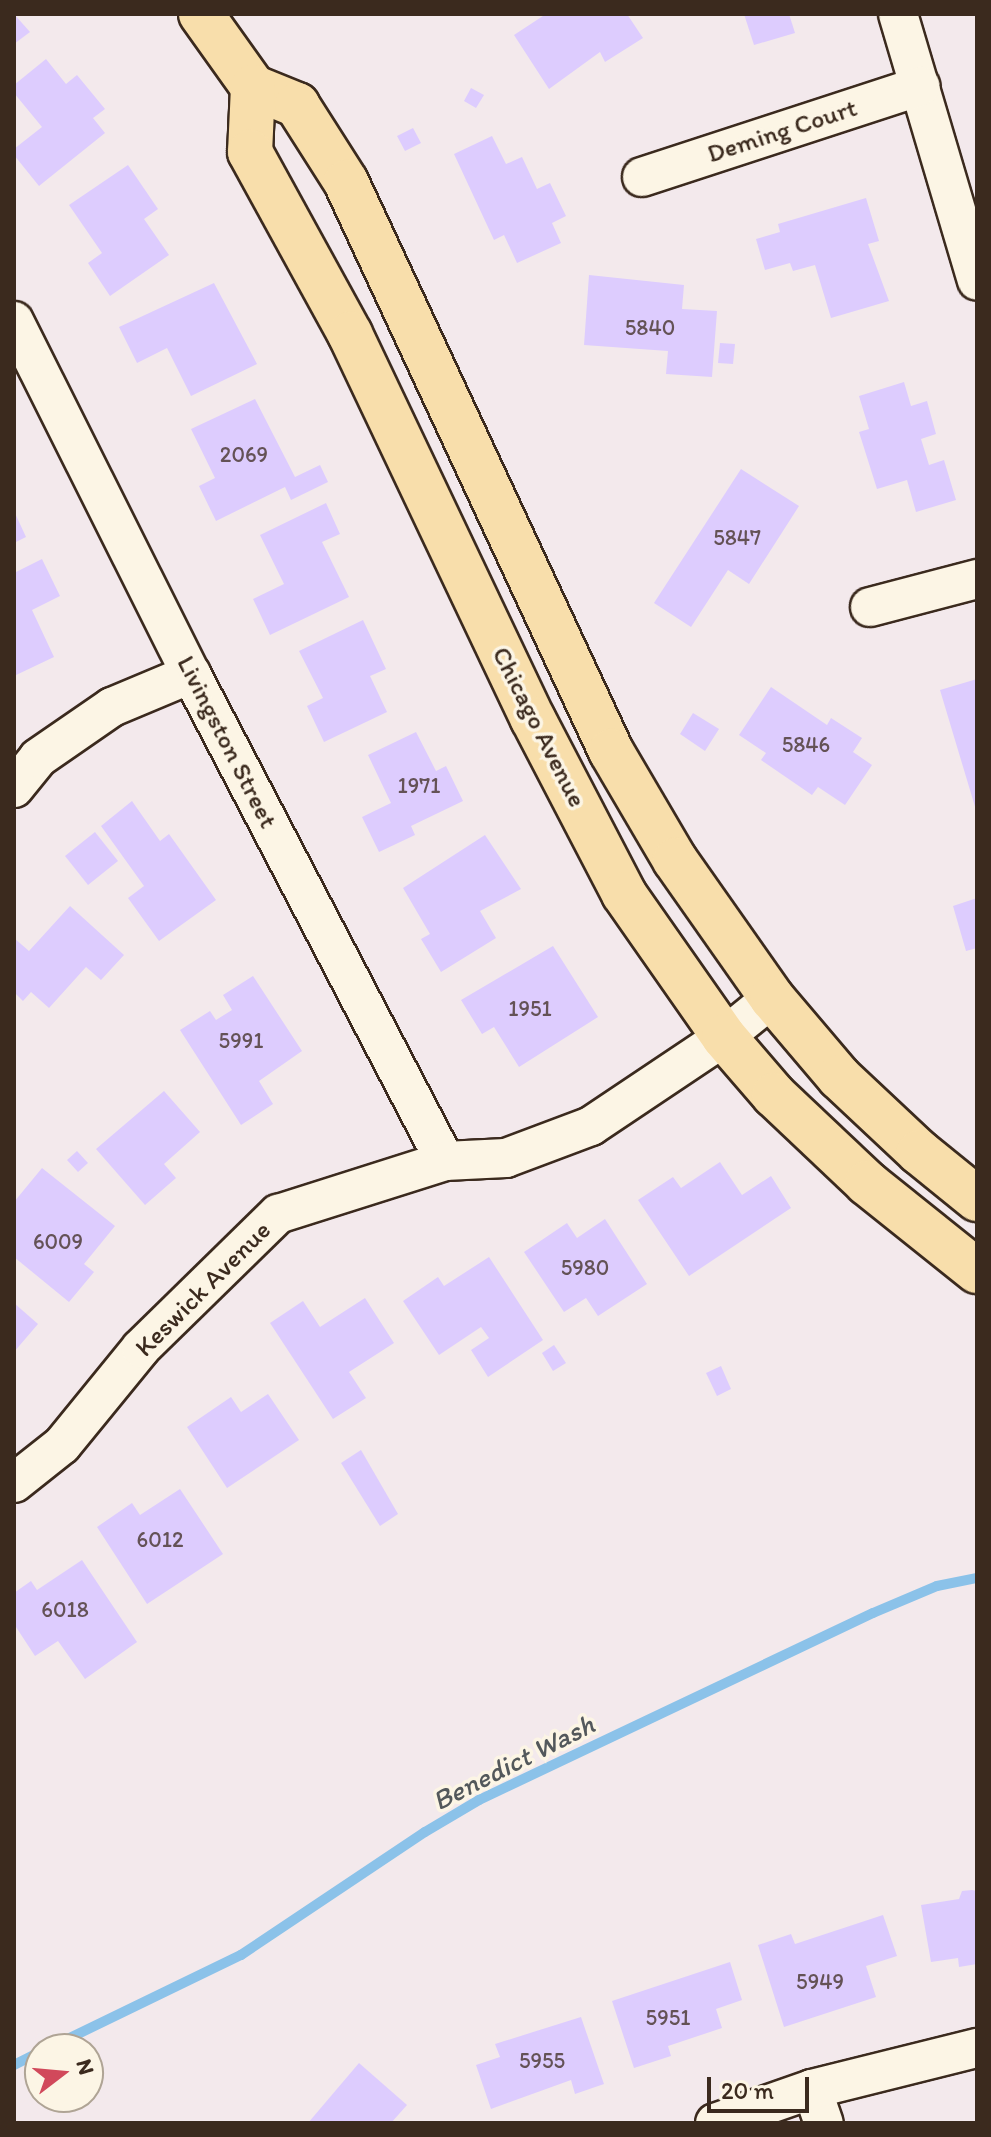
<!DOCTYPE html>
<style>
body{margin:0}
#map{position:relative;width:991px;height:2137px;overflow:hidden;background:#f3e9ec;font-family:Itim,sans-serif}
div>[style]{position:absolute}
.stream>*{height:10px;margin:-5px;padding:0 5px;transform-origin:5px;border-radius:5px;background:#8bc2e9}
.building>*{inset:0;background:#ddccfe}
.roads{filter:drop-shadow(2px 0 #3b2a1e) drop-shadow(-2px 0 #3b2a1e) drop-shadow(0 2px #3b2a1e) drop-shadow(0 -2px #3b2a1e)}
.minor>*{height:38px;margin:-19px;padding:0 19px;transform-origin:19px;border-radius:19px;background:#fcf5e5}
.major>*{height:44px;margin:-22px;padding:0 22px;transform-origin:22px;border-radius:22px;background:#f8deab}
span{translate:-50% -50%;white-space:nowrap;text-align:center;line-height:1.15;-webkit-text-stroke:7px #fcf5e5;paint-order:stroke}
.number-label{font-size:22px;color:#645256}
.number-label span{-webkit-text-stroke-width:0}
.street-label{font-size:26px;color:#3b2a1e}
.water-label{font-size:28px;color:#53585b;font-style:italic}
.frame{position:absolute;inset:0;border:16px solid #3b2a1e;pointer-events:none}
.north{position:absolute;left:24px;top:2033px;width:80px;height:80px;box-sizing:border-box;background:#fcf5e5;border:2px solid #afa495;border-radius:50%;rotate:74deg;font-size:22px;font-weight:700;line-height:32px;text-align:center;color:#3b2a1e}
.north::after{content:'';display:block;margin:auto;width:28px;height:36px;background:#d1495b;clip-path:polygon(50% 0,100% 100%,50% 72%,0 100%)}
.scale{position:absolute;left:707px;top:2077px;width:102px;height:36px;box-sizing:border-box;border:4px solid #3b2a1e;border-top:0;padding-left:10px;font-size:24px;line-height:28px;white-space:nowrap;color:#3b2a1e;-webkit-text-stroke:6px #fcf5e5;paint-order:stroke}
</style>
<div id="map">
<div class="stream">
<div style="left:47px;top:2049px;width:216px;rotate:-25.9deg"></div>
<div style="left:241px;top:1955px;width:221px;rotate:-33.8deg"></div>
<div style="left:425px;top:1832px;width:63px;rotate:-30.7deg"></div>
<div style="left:479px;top:1800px;width:436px;rotate:-25.4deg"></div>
<div style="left:873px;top:1613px;width:69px;rotate:-22.9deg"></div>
<div style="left:937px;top:1586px;width:41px;rotate:-11.3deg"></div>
<div style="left:14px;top:2065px;width:29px;rotate:-27deg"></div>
</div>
<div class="building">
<div style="clip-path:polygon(14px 14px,30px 32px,14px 44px)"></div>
<div style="clip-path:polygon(546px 14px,627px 14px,643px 38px,605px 62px,600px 52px,549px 89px,514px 35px)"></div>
<div style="clip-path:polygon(744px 14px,789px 14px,795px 33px,754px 45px)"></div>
<div style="clip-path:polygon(46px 59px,66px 84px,77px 75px,105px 109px,93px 118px,105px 133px,39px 186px,14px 155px,14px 149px,42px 127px,14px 93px,14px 85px)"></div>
<div style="clip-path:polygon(471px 88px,484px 95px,476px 108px,464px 101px)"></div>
<div style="clip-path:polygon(413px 128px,421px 143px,405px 151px,397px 136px)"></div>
<div style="clip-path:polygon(492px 136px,506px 164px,522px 157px,537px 189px,550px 183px,566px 216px,552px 223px,561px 243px,517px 263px,504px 235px,494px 240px,454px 154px)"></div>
<div style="clip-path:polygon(128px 165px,158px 209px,144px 219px,169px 255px,110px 296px,88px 263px,102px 253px,69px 205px)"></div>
<div style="clip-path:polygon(866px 198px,879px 241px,868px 244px,889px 301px,831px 318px,815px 265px,793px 271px,790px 263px,765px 270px,756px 239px,780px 232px,778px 224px)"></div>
<div style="clip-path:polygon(589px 275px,684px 285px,682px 309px,717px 311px,712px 377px,666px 374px,668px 351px,584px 345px)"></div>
<div style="clip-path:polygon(214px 283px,257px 364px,191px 396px,167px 348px,137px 363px,119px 327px)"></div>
<div style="clip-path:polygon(720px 343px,735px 344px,733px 364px,718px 363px)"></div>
<div style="clip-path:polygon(904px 382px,911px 406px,927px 401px,936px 434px,921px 439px,929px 465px,944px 460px,956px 500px,916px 512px,907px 480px,877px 489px,859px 432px,869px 429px,859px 396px)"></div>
<div style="clip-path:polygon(255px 399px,295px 477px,320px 465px,328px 482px,291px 500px,285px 487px,216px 521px,199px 486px,215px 478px,191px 429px)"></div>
<div style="clip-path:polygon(741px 469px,799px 506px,749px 584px,728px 570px,691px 627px,654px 603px)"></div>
<div style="clip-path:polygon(326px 503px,340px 534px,322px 542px,349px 597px,270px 635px,253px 599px,284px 584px,260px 535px)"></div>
<div style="clip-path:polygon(14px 511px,26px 537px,14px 543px)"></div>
<div style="clip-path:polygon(42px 559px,60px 596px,32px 610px,54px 657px,14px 676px,14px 573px)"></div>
<div style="clip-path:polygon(363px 620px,386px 669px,370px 676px,387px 712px,324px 742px,307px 706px,323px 698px,299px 651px)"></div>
<div style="clip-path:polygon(977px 679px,977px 810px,976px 810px,940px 690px)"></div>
<div style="clip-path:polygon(771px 687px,827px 725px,831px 718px,862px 738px,853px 752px,872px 765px,845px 805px,818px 787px,812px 795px,761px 760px,766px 753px,739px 735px)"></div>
<div style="clip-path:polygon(693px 713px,719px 729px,705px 751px,680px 734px)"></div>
<div style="clip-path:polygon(416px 732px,436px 771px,446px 766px,463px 801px,411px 826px,415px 835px,379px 852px,362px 817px,391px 803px,368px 755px)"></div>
<div style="clip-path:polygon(132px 801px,160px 841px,169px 834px,216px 900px,159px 941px,128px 898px,144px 886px,101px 826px)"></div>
<div style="clip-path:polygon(95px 832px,118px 861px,88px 885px,65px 856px)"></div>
<div style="clip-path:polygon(485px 835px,521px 889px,480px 911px,496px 938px,441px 972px,421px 939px,430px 934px,403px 888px)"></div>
<div style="clip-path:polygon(977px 898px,977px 948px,966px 951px,953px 906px)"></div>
<div style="clip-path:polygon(70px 906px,124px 955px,101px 980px,86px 967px,49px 1008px,31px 992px,23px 1001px,14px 992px,14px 938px,29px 951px)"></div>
<div style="clip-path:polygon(553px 946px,598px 1017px,519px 1067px,494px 1027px,482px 1034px,461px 1000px)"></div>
<div style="clip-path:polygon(253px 976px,302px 1051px,259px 1081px,273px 1104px,241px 1125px,180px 1030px,210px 1011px,216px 1020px,232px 1010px,223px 995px)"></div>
<div style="clip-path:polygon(164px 1091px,200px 1132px,164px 1164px,176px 1178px,145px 1205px,96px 1149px)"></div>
<div style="clip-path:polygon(77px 1151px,88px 1163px,78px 1172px,67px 1160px)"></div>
<div style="clip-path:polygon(720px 1162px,742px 1195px,771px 1176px,791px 1208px,689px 1276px,638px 1200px,673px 1177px,681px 1188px)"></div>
<div style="clip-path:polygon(42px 1168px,115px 1226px,84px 1264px,94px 1272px,69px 1302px,14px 1257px,14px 1202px)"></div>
<div style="clip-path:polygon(605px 1219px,647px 1284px,598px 1316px,586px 1298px,564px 1312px,524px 1252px,567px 1223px,577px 1238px)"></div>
<div style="clip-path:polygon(489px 1257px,543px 1340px,488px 1377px,471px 1350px,489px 1338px,481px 1327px,439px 1355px,403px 1301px,438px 1277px,444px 1286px)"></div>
<div style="clip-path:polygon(365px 1298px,394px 1343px,349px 1372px,366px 1398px,333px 1419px,270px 1323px,303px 1301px,320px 1327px)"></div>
<div style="clip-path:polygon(14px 1303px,38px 1324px,14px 1352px)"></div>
<div style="clip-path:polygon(554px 1345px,566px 1363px,553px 1371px,542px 1353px)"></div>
<div style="clip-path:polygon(721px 1366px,731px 1389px,717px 1396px,706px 1373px)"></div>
<div style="clip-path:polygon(268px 1394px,299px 1440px,227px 1488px,187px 1427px,231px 1397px,241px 1412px)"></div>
<div style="clip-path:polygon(361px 1450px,398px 1514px,380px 1526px,341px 1463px)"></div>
<div style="clip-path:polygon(180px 1489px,223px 1554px,147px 1604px,97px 1527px,132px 1503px,140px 1515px)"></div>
<div style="clip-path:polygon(82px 1560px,137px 1642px,85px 1679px,58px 1641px,35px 1656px,14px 1624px,14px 1593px,31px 1581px,37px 1590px)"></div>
<div style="clip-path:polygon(972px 1890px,977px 1891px,977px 1964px,959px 1967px,958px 1958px,931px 1962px,921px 1905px,959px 1899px,962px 1891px)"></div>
<div style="clip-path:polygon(883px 1915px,897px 1956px,866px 1966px,876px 1997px,784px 2027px,758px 1945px,791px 1934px,795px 1944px)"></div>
<div style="clip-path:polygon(730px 1962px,742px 2000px,716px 2009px,722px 2028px,668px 2046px,671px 2056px,634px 2068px,612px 2001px)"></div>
<div style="clip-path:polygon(581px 2017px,604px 2084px,575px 2094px,571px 2080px,491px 2109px,476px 2065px,500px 2057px,495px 2044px)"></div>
<div style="clip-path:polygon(359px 2063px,407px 2105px,391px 2123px,308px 2123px)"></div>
</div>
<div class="roads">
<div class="minor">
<div style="left:898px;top:14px;width:278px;rotate:73.5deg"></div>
<div style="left:642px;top:177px;width:293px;rotate:-18.1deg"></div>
<div style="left:14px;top:321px;width:395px;rotate:63.4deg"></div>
<div style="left:191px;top:674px;width:549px;rotate:62.46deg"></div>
<div style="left:870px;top:607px;width:111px;rotate:-14.7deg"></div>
<div style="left:14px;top:788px;width:38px;rotate:-51deg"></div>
<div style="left:38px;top:758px;width:90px;rotate:-34.6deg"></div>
<div style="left:112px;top:707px;width:86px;rotate:-22.7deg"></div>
<div style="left:14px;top:1483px;width:61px;rotate:-38.4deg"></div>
<div style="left:62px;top:1445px;width:125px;rotate:-50.8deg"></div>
<div style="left:141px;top:1348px;width:192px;rotate:-44.4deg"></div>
<div style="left:278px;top:1214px;width:175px;rotate:-17.6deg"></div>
<div style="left:445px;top:1161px;width:61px;rotate:-2.8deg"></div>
<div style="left:506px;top:1158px;width:91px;rotate:-20.6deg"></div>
<div style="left:591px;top:1126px;width:160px;rotate:-33.8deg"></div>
<div style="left:724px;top:1037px;width:62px;rotate:-39.1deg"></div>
<div style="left:812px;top:2089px;width:36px;rotate:71deg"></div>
<div style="left:715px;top:2123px;width:103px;rotate:-19.3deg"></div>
<div style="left:812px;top:2089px;width:170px;rotate:-14deg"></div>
</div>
<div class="major">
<div style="left:201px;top:14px;width:90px;rotate:54.5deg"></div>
<div style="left:253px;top:87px;width:48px;rotate:22.2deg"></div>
<div style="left:297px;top:105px;width:91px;rotate:57.5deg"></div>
<div style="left:346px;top:182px;width:628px;rotate:65.03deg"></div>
<div style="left:611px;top:751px;width:126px;rotate:59.6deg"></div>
<div style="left:675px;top:860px;width:169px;rotate:54.9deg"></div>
<div style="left:772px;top:998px;width:104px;rotate:49.7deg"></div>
<div style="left:839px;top:1077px;width:110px;rotate:43.2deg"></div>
<div style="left:919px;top:1152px;width:75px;rotate:39deg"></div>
<div style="left:253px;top:87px;width:65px;rotate:92.6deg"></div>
<div style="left:250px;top:152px;width:208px;rotate:61.2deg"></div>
<div style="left:350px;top:334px;width:426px;rotate:64.6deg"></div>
<div style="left:533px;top:719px;width:197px;rotate:62.5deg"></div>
<div style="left:624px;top:894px;width:174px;rotate:55deg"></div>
<div style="left:724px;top:1037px;width:77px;rotate:49.2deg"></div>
<div style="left:774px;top:1095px;width:128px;rotate:43.4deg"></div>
<div style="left:867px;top:1183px;width:141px;rotate:38.7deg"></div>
</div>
</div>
<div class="number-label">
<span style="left:650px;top:328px">5840</span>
<span style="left:244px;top:455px">2069</span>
<span style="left:737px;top:538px">5847</span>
<span style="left:806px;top:745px">5846</span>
<span style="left:419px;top:786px">1971</span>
<span style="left:530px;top:1009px">1951</span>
<span style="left:241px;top:1041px">5991</span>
<span style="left:58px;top:1242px">6009</span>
<span style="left:585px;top:1268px">5980</span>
<span style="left:160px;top:1540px">6012</span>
<span style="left:65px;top:1610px">6018</span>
<span style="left:820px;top:1982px">5949</span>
<span style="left:668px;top:2018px">5951</span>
<span style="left:542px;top:2061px">5955</span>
</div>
<div class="street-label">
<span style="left:782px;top:131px;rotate:-18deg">Deming Court</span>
<span style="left:539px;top:727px;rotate:63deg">Chicago Avenue</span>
<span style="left:227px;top:742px;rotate:63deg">Livingston Street</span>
<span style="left:203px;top:1289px;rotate:-45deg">Keswick Avenue</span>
</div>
<div class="water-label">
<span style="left:513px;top:1762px;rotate:-27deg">Benedict Wash</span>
</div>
<div class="frame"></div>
<div class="north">N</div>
<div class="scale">20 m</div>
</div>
